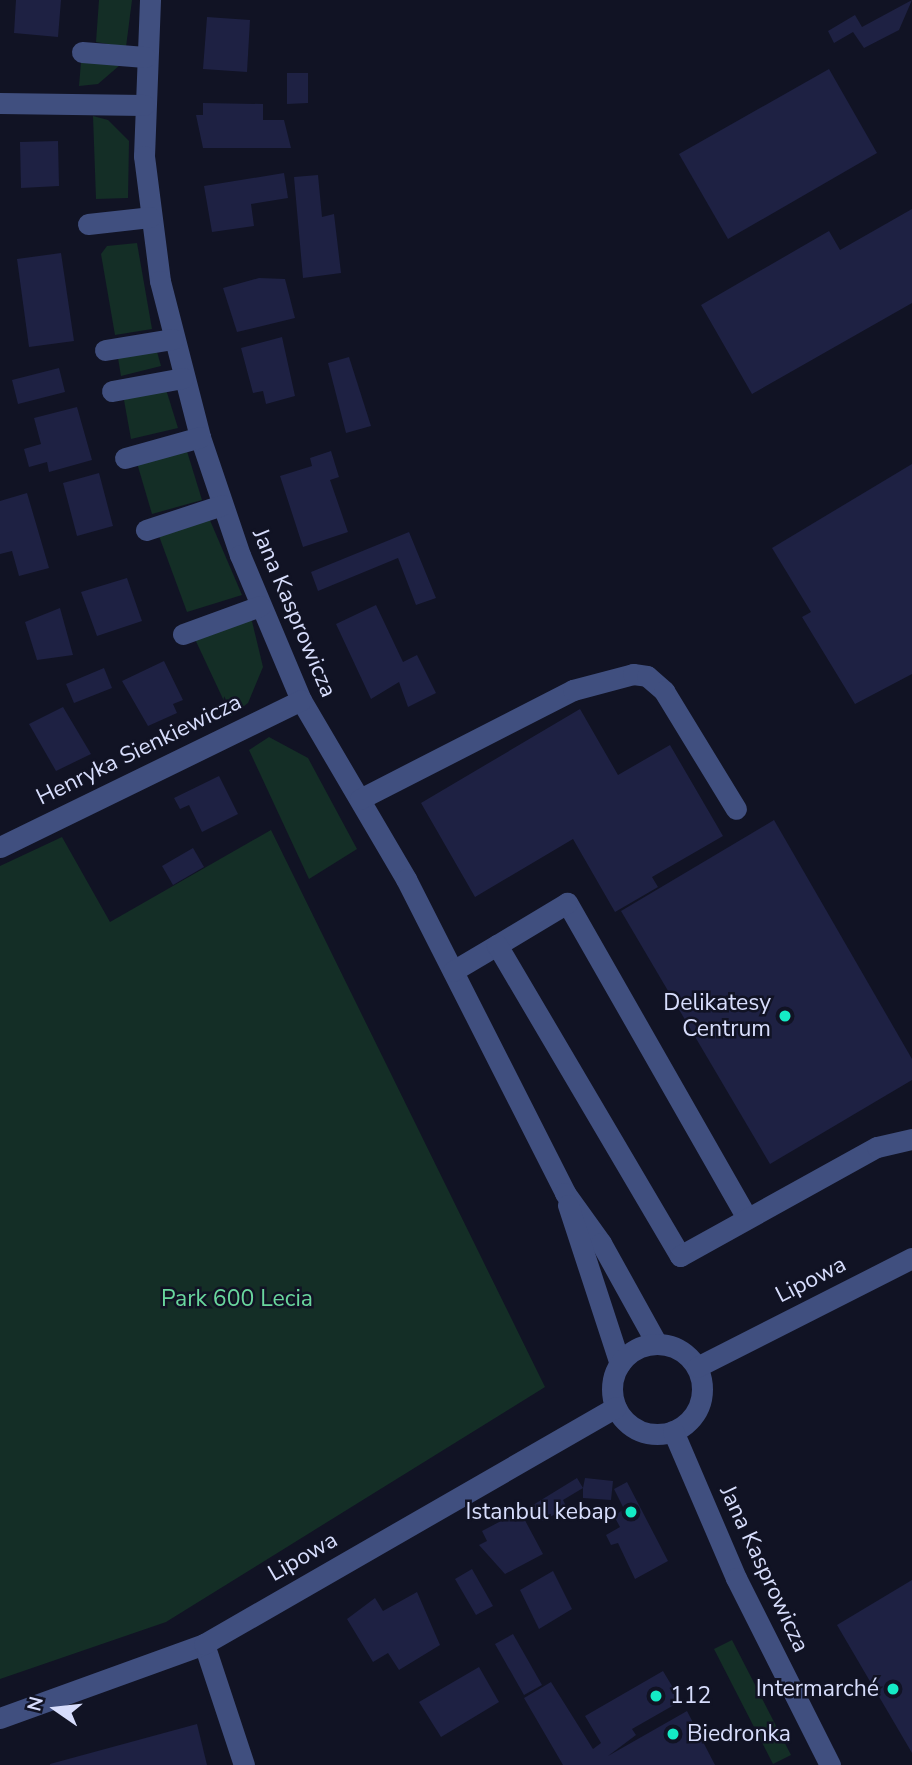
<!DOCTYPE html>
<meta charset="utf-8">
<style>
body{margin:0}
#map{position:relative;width:912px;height:1765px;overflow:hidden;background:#111324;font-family:"Nunito Sans",sans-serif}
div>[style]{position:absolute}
.green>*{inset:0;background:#142e26}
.building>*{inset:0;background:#1e2143}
.minor>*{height:21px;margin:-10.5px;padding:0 10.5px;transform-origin:10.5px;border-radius:10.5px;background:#404f7f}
.minor>.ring{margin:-10.5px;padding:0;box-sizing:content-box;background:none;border:21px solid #404f7f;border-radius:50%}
.dots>*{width:19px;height:19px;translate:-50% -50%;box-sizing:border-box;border:4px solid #111324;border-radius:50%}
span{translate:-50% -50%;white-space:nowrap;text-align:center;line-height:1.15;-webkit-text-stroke:5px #111324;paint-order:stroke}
.street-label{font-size:23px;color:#d7ddfc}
.poi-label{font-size:23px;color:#d7ddfc}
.right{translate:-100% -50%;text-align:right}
.left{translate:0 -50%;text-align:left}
.park-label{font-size:23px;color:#69d69d}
.north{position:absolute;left:21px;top:1674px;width:70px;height:70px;-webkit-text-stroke:5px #111324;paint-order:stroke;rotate:284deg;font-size:19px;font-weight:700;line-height:28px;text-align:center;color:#d7ddfc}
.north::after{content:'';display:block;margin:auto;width:24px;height:32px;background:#d7ddfc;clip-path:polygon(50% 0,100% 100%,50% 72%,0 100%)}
</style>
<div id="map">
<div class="green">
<div style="clip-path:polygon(99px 0,132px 0,126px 47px,96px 42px)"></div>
<div style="clip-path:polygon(81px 62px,120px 65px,98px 84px,79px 86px)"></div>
<div style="clip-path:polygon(93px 116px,108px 120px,129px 141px,128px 198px,96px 199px)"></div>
<div style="clip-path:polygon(137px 243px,152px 329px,115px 335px,101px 254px,107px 246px)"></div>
<div style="clip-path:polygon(156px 348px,161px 366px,121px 376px,118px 358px)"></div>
<div style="clip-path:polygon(164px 383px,178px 428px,131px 439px,124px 400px)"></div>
<div style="clip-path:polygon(186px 448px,202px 500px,152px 514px,137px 463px)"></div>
<div style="clip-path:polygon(209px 518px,242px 595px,187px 612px,159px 536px)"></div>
<div style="clip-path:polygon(250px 613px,263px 667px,248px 703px,231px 716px,194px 637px)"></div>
<div style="clip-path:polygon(269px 737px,308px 758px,357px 849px,309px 879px,249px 750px)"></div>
<div style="clip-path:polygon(271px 830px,545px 1387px,166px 1622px,0 1679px,0 866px,62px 837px,110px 922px)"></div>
<div style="clip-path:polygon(732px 1640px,791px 1755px,773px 1764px,714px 1649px)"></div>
</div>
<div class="building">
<div style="clip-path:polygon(16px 0,61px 0,58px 37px,14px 33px)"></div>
<div style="clip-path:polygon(912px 0,899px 30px,864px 48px,853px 32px,834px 43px,828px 31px,855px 15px,862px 27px)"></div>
<div style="clip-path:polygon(207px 17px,250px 20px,247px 72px,203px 69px)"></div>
<div style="clip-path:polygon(829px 69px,877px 153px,728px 239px,679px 154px)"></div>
<div style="clip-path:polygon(287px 73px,308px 73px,308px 103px,287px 104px)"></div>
<div style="clip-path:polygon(203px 103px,263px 104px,263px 120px,284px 120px,291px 148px,203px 148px,196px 115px,203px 115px)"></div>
<div style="clip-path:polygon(58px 141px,59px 186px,21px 188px,20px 142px)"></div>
<div style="clip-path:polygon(284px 173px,288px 198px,251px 204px,254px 226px,212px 232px,204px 186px)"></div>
<div style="clip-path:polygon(318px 175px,322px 217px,334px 214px,341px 273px,303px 278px,294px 177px)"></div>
<div style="clip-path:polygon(912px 209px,912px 303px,752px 394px,701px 305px,829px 231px,840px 250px)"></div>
<div style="clip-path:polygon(61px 253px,74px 341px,29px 347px,17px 259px)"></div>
<div style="clip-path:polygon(259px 278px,285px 279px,295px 318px,237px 332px,223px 288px)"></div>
<div style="clip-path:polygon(282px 337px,295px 396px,266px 404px,263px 391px,253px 393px,241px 348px)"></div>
<div style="clip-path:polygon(349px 357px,371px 426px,346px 433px,328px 363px)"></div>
<div style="clip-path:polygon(59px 368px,65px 392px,18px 404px,12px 380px)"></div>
<div style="clip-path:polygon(77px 407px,92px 460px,49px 472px,47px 462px,29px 467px,24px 449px,41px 444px,34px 418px)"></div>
<div style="clip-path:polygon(331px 451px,339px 477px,330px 480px,348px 532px,303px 547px,280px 476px,312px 466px,310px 458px)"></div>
<div style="clip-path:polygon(912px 464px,912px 674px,855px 704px,802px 617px,811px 612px,772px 548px)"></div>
<div style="clip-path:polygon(99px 473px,113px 526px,77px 536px,63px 483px)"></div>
<div style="clip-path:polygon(27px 493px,49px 568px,19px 576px,12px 551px,0 554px,0 501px)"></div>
<div style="clip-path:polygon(409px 532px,436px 598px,416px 605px,398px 558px,318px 591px,311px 572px)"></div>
<div style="clip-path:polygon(127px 578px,142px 621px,97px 636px,81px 592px)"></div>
<div style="clip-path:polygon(376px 605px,403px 662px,417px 655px,436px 693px,408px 707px,399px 682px,371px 699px,336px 624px)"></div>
<div style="clip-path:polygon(60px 608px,73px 655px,37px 660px,25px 622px)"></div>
<div style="clip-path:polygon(164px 661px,183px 700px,173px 704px,177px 713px,148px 726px,122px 681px)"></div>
<div style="clip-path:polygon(104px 668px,112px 688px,74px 703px,66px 684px)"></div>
<div style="clip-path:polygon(63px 707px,91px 754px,56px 771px,29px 724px)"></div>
<div style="clip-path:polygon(580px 709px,618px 775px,670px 745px,723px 836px,652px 877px,658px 887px,615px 912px,573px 839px,475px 897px,421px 803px)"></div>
<div style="clip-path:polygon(219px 776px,238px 814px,202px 832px,189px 805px,180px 809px,174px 798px)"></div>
<div style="clip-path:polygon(774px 820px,912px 1059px,912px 1080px,770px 1164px,621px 911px)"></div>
<div style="clip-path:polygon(193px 848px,204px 867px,173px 885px,162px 866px)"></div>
<div style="clip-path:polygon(577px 1478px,583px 1488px,585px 1478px,613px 1481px,611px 1500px,583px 1498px,583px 1488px,563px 1500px,567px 1508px,542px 1521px,533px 1505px)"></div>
<div style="clip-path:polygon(627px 1482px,668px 1561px,635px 1579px,618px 1543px,611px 1545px,606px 1535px,620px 1527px,614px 1516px,624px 1509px,614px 1489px)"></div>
<div style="clip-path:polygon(520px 1511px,543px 1554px,505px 1574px,479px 1545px,487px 1541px,482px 1531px)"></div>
<div style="clip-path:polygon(472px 1569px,493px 1606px,476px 1615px,455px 1579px)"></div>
<div style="clip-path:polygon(553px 1571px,572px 1609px,539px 1629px,520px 1590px)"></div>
<div style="clip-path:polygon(912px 1580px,912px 1753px,837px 1625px)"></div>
<div style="clip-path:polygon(417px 1592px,440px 1645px,399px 1670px,388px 1653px,373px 1662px,347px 1619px,375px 1598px,383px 1611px)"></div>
<div style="clip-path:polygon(513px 1634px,542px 1685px,524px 1695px,495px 1644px)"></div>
<div style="clip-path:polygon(479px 1667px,499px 1702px,441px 1737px,419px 1702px)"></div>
<div style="clip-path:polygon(663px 1671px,681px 1701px,632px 1729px,636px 1735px,608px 1756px,687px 1711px,715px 1765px,563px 1765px,524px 1698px,551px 1682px,593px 1749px,601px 1743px,585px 1716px)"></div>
<div style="clip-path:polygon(197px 1724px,207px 1765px,50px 1765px,50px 1764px)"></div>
</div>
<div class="minor">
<div style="left:150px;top:0;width:156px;rotate:92.2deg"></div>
<div style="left:144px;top:156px;width:126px;rotate:82.7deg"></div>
<div style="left:160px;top:281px;width:161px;rotate:75.6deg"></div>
<div style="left:200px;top:437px;width:125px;rotate:71.3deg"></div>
<div style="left:240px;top:555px;width:157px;rotate:67.2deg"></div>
<div style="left:301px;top:700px;width:208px;rotate:59.6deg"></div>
<div style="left:406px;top:879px;width:352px;rotate:63.1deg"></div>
<div style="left:565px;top:1193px;width:62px;rotate:54.2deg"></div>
<div style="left:601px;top:1243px;width:115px;rotate:61deg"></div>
<div style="left:82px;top:52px;width:63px;rotate:4.5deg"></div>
<div style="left:0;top:103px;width:144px;rotate:0.8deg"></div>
<div style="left:88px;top:224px;width:62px;rotate:-6.4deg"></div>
<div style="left:105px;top:350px;width:69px;rotate:-9.2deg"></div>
<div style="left:112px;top:391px;width:72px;rotate:-10.4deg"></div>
<div style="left:125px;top:458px;width:78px;rotate:-15.6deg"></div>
<div style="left:146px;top:530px;width:80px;rotate:-18.2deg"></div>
<div style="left:183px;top:634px;width:82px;rotate:-20deg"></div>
<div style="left:360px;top:799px;width:239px;rotate:-27.1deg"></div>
<div style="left:573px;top:690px;width:62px;rotate:-14.9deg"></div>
<div style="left:633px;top:674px;width:14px;rotate:8deg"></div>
<div style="left:647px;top:676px;width:23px;rotate:41deg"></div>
<div style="left:664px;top:691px;width:138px;rotate:58.6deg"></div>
<div style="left:0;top:847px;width:335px;rotate:-26deg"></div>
<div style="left:453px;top:971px;width:51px;rotate:-30.6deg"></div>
<div style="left:568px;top:1205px;width:167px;rotate:71.9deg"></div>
<div style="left:747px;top:1218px;width:363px;rotate:-119.7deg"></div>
<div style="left:567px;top:903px;width:82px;rotate:149deg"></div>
<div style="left:497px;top:945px;width:361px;rotate:59.5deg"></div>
<div style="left:680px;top:1256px;width:225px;rotate:-29deg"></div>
<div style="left:877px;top:1147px;width:36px;rotate:-13deg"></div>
<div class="ring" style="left:612px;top:1344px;width:69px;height:69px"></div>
<div style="left:697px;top:1367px;width:241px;rotate:-26.9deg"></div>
<div style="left:673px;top:1431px;width:160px;rotate:66.8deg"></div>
<div style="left:736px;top:1578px;width:209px;rotate:63.3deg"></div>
<div style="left:204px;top:1644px;width:127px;rotate:71.7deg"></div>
<div style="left:0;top:1718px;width:217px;rotate:-19.9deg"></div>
<div style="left:204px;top:1644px;width:475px;rotate:-29.9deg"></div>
</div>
<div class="dots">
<div style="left:785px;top:1016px;background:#14ebc6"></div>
<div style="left:631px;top:1512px;background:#14ebc6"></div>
<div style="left:893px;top:1689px;background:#14ebc6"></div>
<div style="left:656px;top:1696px;background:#14ebc6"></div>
<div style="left:673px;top:1734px;background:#14ebc6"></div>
</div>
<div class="street-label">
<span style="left:294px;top:613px;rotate:67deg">Jana Kasprowicza</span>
<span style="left:139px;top:750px;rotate:-26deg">Henryka Sienkiewicza</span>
<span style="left:811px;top:1280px;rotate:-27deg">Lipowa</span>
<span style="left:303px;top:1557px;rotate:-30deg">Lipowa</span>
<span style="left:764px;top:1569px;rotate:65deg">Jana Kasprowicza</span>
</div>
<div class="poi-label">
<span class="right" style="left:771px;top:1016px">Delikatesy<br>Centrum</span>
<span class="right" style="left:617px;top:1512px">Istanbul kebap</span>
<span class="right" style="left:879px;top:1689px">Intermarché</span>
<span class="left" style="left:670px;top:1696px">112</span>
<span class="left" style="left:687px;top:1734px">Biedronka</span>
</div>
<div class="park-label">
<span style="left:237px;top:1299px">Park 600 Lecia</span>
</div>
<div class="north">N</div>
</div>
